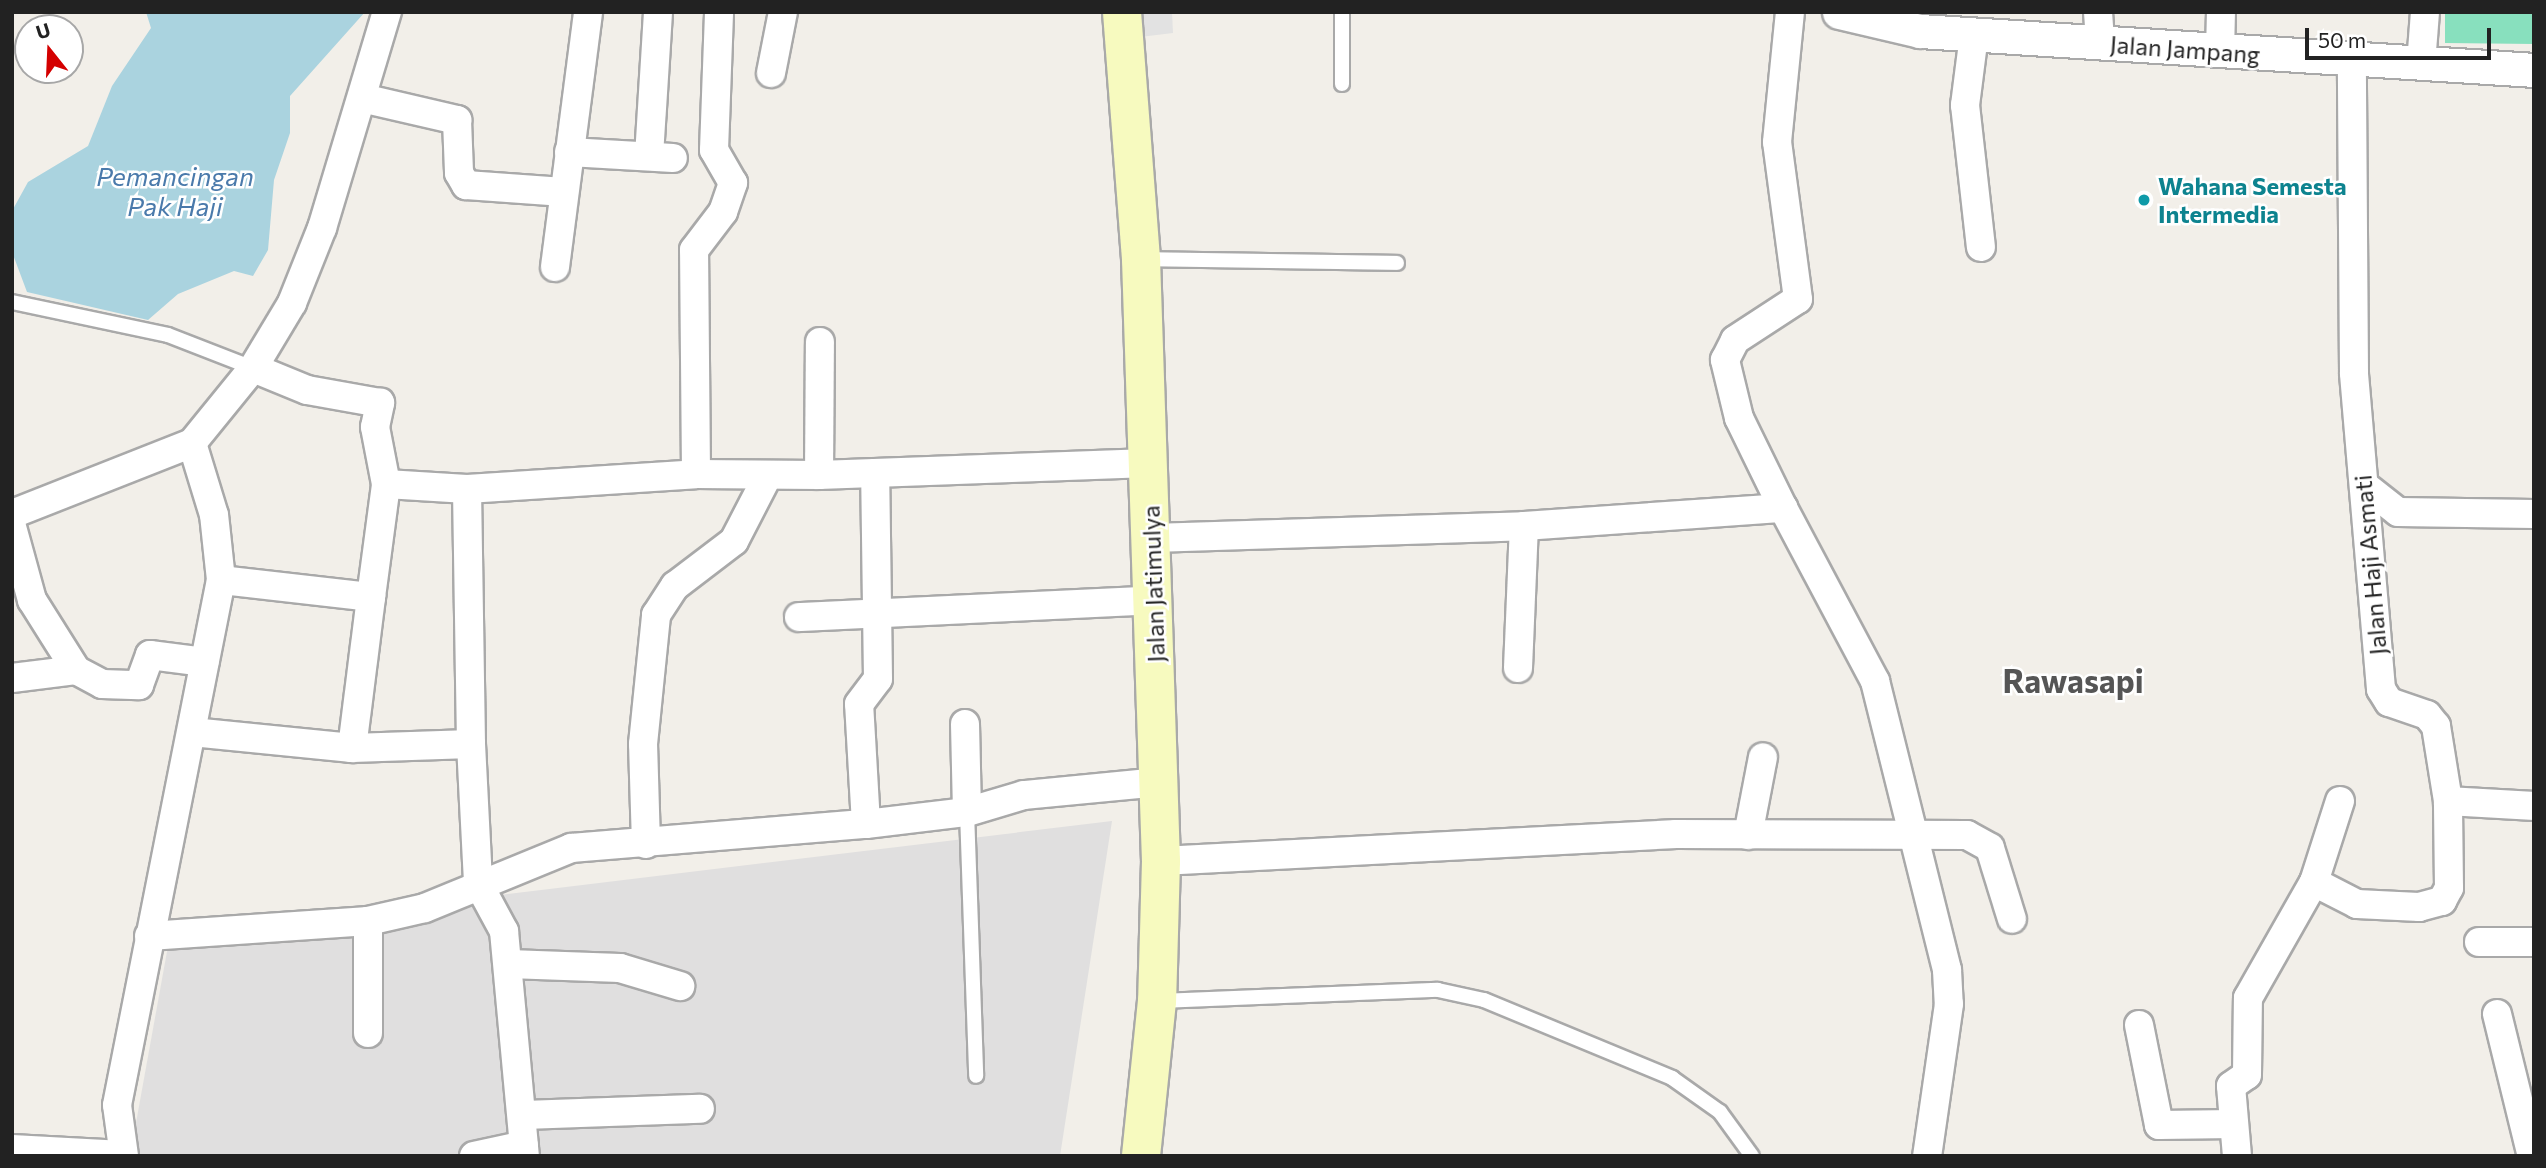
<!DOCTYPE html>
<style>
body{margin:0}
#map{position:relative;width:2546px;height:1168px;overflow:hidden;background:#f2efe9;font-family:Commissioner,sans-serif}
div>[style]{position:absolute}
.residential>*{inset:0;background:#e0dfdf}
.pitch>*{inset:0;background:#88e0be}
.parking>*{inset:0;background:#e2e2e2}
.water>*{inset:0;background:#aad3df}
.roads{filter:drop-shadow(2px 0 #a9a9a9) drop-shadow(-2px 0 #a9a9a9) drop-shadow(0 2px #a9a9a9) drop-shadow(0 -2px #a9a9a9)}
.service>*{height:14px;margin:-7px;padding:0 7px;transform-origin:7px;border-radius:7px;background:#fff}
.minor>*{height:28px;margin:-14px;padding:0 14px;transform-origin:14px;border-radius:14px;background:#fff}
.tertiary>*{height:33px;margin:-16.5px;padding:0 16.5px;transform-origin:16.5px;border-radius:16.5px;background:#fff}
.secondary>*{height:38px;margin:-19px;padding:0 19px;transform-origin:19px;border-radius:19px;background:#f7fabf}
.dots>*{width:19px;height:19px;translate:-50% -50%;box-sizing:border-box;border:4px solid #fff;border-radius:50%}
span{translate:-50% -50%;white-space:nowrap;text-align:center;line-height:1.15;-webkit-text-stroke:5px #fff;paint-order:stroke}
.street-label{font-size:24px;color:#222}
.culture-label{font-size:24px;color:#0d838f;font-weight:700}
.left{translate:0 -50%;text-align:left}
.water-label{font-size:26px;color:#4a7aab;font-style:italic}
.district-label{font-size:32px;color:#555;font-weight:700}
.frame{position:absolute;inset:0;border:14px solid #222;pointer-events:none}
.north{position:absolute;left:14px;top:14px;width:70px;height:70px;box-sizing:border-box;background:#fff;border:2px solid #a7a7a7;border-radius:50%;rotate:342deg;font-size:19px;font-weight:700;line-height:28px;text-align:center;color:#222}
.north::after{content:'';display:block;margin:auto;width:24px;height:32px;background:#d40000;clip-path:polygon(50% 0,100% 100%,50% 72%,0 100%)}
.scale{position:absolute;left:2305px;top:28px;width:186px;height:32px;box-sizing:border-box;border:4px solid #222;border-top:0;padding-left:9px;font-size:21px;line-height:24px;white-space:nowrap;color:#222;-webkit-text-stroke:5px #fff;paint-order:stroke}
</style>
<div id="map">
<div class="residential">
<div style="clip-path:polygon(1112px 821px,1060px 1156px,130px 1156px,170px 935px)"></div>
</div>
<div class="pitch">
<div style="clip-path:polygon(2445px 12px,2534px 12px,2534px 44px,2445px 43px)"></div>
</div>
<div class="parking">
<div style="clip-path:polygon(1138px 12px,1172px 12px,1173px 33px,1140px 37px)"></div>
</div>
<div class="water">
<div style="clip-path:polygon(146px 12px,365px 12px,290px 96px,290px 133px,274px 180px,268px 250px,253px 276px,234px 271px,178px 294px,148px 320px,27px 292px,12px 252px,12px 211px,28px 182px,88px 146px,112px 86px,151px 28px)"></div>
</div>
<div class="roads">
<div class="service">
<div style="left:1342px;top:12px;width:72px;rotate:90deg"></div>
<div style="left:1142px;top:259px;width:255px;rotate:0.9deg"></div>
<div style="left:12px;top:302px;width:159px;rotate:11.9deg"></div>
<div style="left:168px;top:335px;width:91px;rotate:21.2deg"></div>
<div style="left:967px;top:812px;width:264px;rotate:88deg"></div>
<div style="left:1160px;top:1001px;width:278px;rotate:-2.3deg"></div>
<div style="left:1438px;top:990px;width:47px;rotate:12.3deg"></div>
<div style="left:1484px;top:1000px;width:204px;rotate:22.5deg"></div>
<div style="left:1672px;top:1078px;width:59px;rotate:35.3deg"></div>
<div style="left:1720px;top:1112px;width:54px;rotate:54deg"></div>
</div>
<div class="minor">
<div style="left:2098px;top:12px;width:30px;rotate:86deg"></div>
<div style="left:1974px;top:35px;width:71px;rotate:97.3deg"></div>
<div style="left:1965px;top:105px;width:143px;rotate:83.6deg"></div>
<div style="left:2220px;top:52px;width:40px;rotate:-88.6deg"></div>
<div style="left:2421px;top:64px;width:52px;rotate:-85.6deg"></div>
<div style="left:771px;top:73px;width:62px;rotate:-78.9deg"></div>
<div style="left:362px;top:98px;width:98px;rotate:13deg"></div>
<div style="left:457px;top:120px;width:53px;rotate:87.8deg"></div>
<div style="left:459px;top:173px;width:14px;rotate:60deg"></div>
<div style="left:466px;top:185px;width:98px;rotate:4.1deg"></div>
<div style="left:569px;top:152px;width:104px;rotate:3.3deg"></div>
<div style="left:649px;top:156px;width:144px;rotate:-86.4deg"></div>
<div style="left:555px;top:267px;width:257px;rotate:-82.6deg"></div>
<div style="left:696px;top:474px;width:224px;rotate:-90.5deg"></div>
<div style="left:694px;top:250px;width:48px;rotate:-52.7deg"></div>
<div style="left:723px;top:212px;width:31px;rotate:-71deg"></div>
<div style="left:733px;top:183px;width:38px;rotate:-120deg"></div>
<div style="left:714px;top:150px;width:138px;rotate:-87.9deg"></div>
<div style="left:819px;top:475px;width:330px;rotate:-2.1deg"></div>
<div style="left:386px;top:484px;width:81px;rotate:3.5deg"></div>
<div style="left:467px;top:489px;width:229px;rotate:-3.7deg"></div>
<div style="left:696px;top:474px;width:123px;rotate:0.5deg"></div>
<div style="left:819px;top:475px;width:133px;rotate:-89.6deg"></div>
<div style="left:2365px;top:486px;width:42px;rotate:38.2deg"></div>
<div style="left:2398px;top:512px;width:136px;rotate:0.8deg"></div>
<div style="left:1783px;top:508px;width:100px;rotate:-116.1deg"></div>
<div style="left:1739px;top:418px;width:60px;rotate:-103.6deg"></div>
<div style="left:1725px;top:360px;width:22px;rotate:-63deg"></div>
<div style="left:1735px;top:340px;width:75px;rotate:-33.1deg"></div>
<div style="left:1798px;top:299px;width:158px;rotate:-97.6deg"></div>
<div style="left:1777px;top:142px;width:131px;rotate:-84.3deg"></div>
<div style="left:12px;top:514px;width:193px;rotate:-21.5deg"></div>
<div style="left:192px;top:443px;width:97px;rotate:-50.9deg"></div>
<div style="left:253px;top:368px;width:76px;rotate:-59deg"></div>
<div style="left:292px;top:303px;width:81px;rotate:-68.2deg"></div>
<div style="left:322px;top:228px;width:226px;rotate:-73.3deg"></div>
<div style="left:12px;top:527px;width:76px;rotate:74.7deg"></div>
<div style="left:32px;top:600px;width:83px;rotate:57.8deg"></div>
<div style="left:76px;top:670px;width:30px;rotate:28deg"></div>
<div style="left:102px;top:684px;width:37px;rotate:2deg"></div>
<div style="left:139px;top:685px;width:32px;rotate:-70deg"></div>
<div style="left:150px;top:655px;width:55px;rotate:7.3deg"></div>
<div style="left:1152px;top:538px;width:372px;rotate:-1.8deg"></div>
<div style="left:1524px;top:526px;width:260px;rotate:-4deg"></div>
<div style="left:1783px;top:508px;width:196px;rotate:62deg"></div>
<div style="left:1875px;top:681px;width:298px;rotate:76deg"></div>
<div style="left:1947px;top:970px;width:34px;rotate:87deg"></div>
<div style="left:1949px;top:1004px;width:154px;rotate:98.2deg"></div>
<div style="left:221px;top:580px;width:151px;rotate:6.5deg"></div>
<div style="left:371px;top:597px;width:114px;rotate:-82.4deg"></div>
<div style="left:386px;top:484px;width:58px;rotate:-100.9deg"></div>
<div style="left:375px;top:427px;width:25px;rotate:-78deg"></div>
<div style="left:380px;top:403px;width:74px;rotate:-169.9deg"></div>
<div style="left:307px;top:390px;width:58px;rotate:-157.8deg"></div>
<div style="left:799px;top:617px;width:355px;rotate:-2.7deg"></div>
<div style="left:1518px;top:668px;width:142px;rotate:-87.6deg"></div>
<div style="left:12px;top:678px;width:64px;rotate:-7.1deg"></div>
<div style="left:965px;top:724px;width:88px;rotate:88.7deg"></div>
<div style="left:192px;top:732px;width:161px;rotate:5.7deg"></div>
<div style="left:352px;top:748px;width:119px;rotate:-1.9deg"></div>
<div style="left:471px;top:744px;width:255px;rotate:-90.9deg"></div>
<div style="left:471px;top:744px;width:139px;rotate:87.1deg"></div>
<div style="left:478px;top:883px;width:55px;rotate:61.6deg"></div>
<div style="left:504px;top:931px;width:226px;rotate:84.7deg"></div>
<div style="left:352px;top:748px;width:152px;rotate:-82.8deg"></div>
<div style="left:2448px;top:801px;width:86px;rotate:3.3deg"></div>
<div style="left:866px;top:824px;width:120px;rotate:-93.3deg"></div>
<div style="left:859px;top:704px;width:31px;rotate:-53deg"></div>
<div style="left:878px;top:679px;width:206px;rotate:-90.8deg"></div>
<div style="left:1748px;top:835px;width:79px;rotate:-79.1deg"></div>
<div style="left:646px;top:844px;width:100px;rotate:-91.7deg"></div>
<div style="left:643px;top:744px;width:130px;rotate:-84.2deg"></div>
<div style="left:656px;top:615px;width:35px;rotate:-57deg"></div>
<div style="left:675px;top:586px;width:74px;rotate:-37.3deg"></div>
<div style="left:734px;top:541px;width:70px;rotate:-62.7deg"></div>
<div style="left:1161px;top:861px;width:516px;rotate:-3deg"></div>
<div style="left:1676px;top:834px;width:291px;rotate:0.2deg"></div>
<div style="left:1967px;top:835px;width:26px;rotate:29deg"></div>
<div style="left:1990px;top:848px;width:74px;rotate:72.8deg"></div>
<div style="left:2314px;top:882px;width:48px;rotate:27.1deg"></div>
<div style="left:2357px;top:904px;width:62px;rotate:2.8deg"></div>
<div style="left:2419px;top:907px;width:24px;rotate:-15deg"></div>
<div style="left:2442px;top:901px;width:15px;rotate:-62deg"></div>
<div style="left:2449px;top:888px;width:87px;rotate:-90.7deg"></div>
<div style="left:2448px;top:801px;width:76px;rotate:-99.1deg"></div>
<div style="left:2436px;top:726px;width:14px;rotate:-129deg"></div>
<div style="left:2427px;top:715px;width:40px;rotate:-161.1deg"></div>
<div style="left:2389px;top:702px;width:15px;rotate:-122deg"></div>
<div style="left:2381px;top:689px;width:317px;rotate:-94.9deg"></div>
<div style="left:2354px;top:373px;width:313px;rotate:-90.4deg"></div>
<div style="left:368px;top:921px;width:112px;rotate:90deg"></div>
<div style="left:149px;top:936px;width:220px;rotate:-3.9deg"></div>
<div style="left:368px;top:921px;width:58px;rotate:-12.8deg"></div>
<div style="left:425px;top:908px;width:158px;rotate:-22.3deg"></div>
<div style="left:571px;top:848px;width:296px;rotate:-4.7deg"></div>
<div style="left:866px;top:824px;width:102px;rotate:-6.8deg"></div>
<div style="left:967px;top:812px;width:59px;rotate:-16.6deg"></div>
<div style="left:1024px;top:795px;width:135px;rotate:-5.5deg"></div>
<div style="left:2479px;top:942px;width:55px"></div>
<div style="left:509px;top:964px;width:111px;rotate:2.1deg"></div>
<div style="left:620px;top:968px;width:63px;rotate:16.7deg"></div>
<div style="left:2497px;top:1014px;width:146px;rotate:76.2deg"></div>
<div style="left:2139px;top:1025px;width:102px;rotate:78.7deg"></div>
<div style="left:2159px;top:1125px;width:75px;rotate:-0.8deg"></div>
<div style="left:524px;top:1115px;width:176px;rotate:-2deg"></div>
<div style="left:12px;top:1149px;width:111px;rotate:3.1deg"></div>
<div style="left:124px;top:1156px;width:51px;rotate:-97.8deg"></div>
<div style="left:117px;top:1105px;width:535px;rotate:-78.8deg"></div>
<div style="left:221px;top:580px;width:65px;rotate:-96.1deg"></div>
<div style="left:214px;top:515px;width:75px;rotate:-107deg"></div>
<div style="left:474px;top:1156px;width:51px;rotate:-12.4deg"></div>
<div style="left:2237px;top:1156px;width:70px;rotate:-94.9deg"></div>
<div style="left:2231px;top:1086px;width:19px;rotate:-35deg"></div>
<div style="left:2247px;top:1075px;width:77px;rotate:-89.3deg"></div>
<div style="left:2248px;top:998px;width:133px;rotate:-60.4deg"></div>
<div style="left:2314px;top:882px;width:85px;rotate:-72.2deg"></div>
</div>
<div class="tertiary">
<div style="left:1839px;top:12px;width:83px;rotate:13.2deg"></div>
<div style="left:1920px;top:31px;width:615px;rotate:3.63deg"></div>
</div>
<div class="secondary">
<div style="left:1122px;top:12px;width:248px;rotate:85.6deg"></div>
<div style="left:1141px;top:259px;width:602px;rotate:88.1deg"></div>
<div style="left:1161px;top:861px;width:140px;rotate:91.6deg"></div>
<div style="left:1157px;top:1001px;width:156px;rotate:95.9deg"></div>
</div>
</div>
<div class="dots">
<div style="left:2144px;top:200px;background:#0f9aa8"></div>
</div>
<div class="street-label">
<span style="left:2185px;top:49px;rotate:4deg">Jalan Jampang</span>
<span style="left:2370px;top:565px;rotate:-95deg">Jalan Haji Asmati</span>
<span style="left:1153px;top:584px;rotate:-92deg">Jalan Jatimulya</span>
</div>
<div class="culture-label">
<span class="left" style="left:2158px;top:200px">Wahana Semesta<br>Intermedia</span>
</div>
<div class="water-label">
<span style="left:175px;top:191px">Pemancingan<br>Pak Haji</span>
</div>
<div class="district-label">
<span style="left:2073px;top:680px">Rawasapi</span>
</div>
<div class="frame"></div>
<div class="north">U</div>
<div class="scale">50 m</div>
</div>
